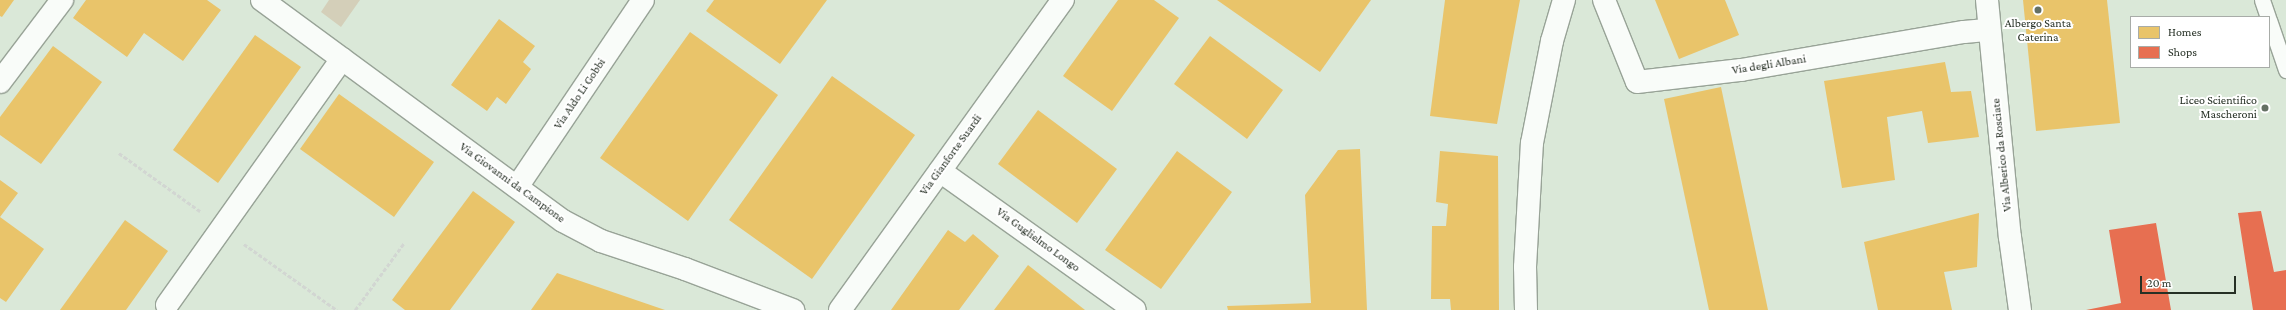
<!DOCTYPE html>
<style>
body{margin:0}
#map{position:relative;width:2286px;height:310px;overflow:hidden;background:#dae8d8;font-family:"Crimson Pro",serif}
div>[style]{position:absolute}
.green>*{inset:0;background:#d4cfb9}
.homes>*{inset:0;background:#e9c46a}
.shops>*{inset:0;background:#e76f51}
.path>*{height:2.5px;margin-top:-1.25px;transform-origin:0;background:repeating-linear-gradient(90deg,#d2d6d2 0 4px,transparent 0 6px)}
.roads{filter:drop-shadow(1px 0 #98a397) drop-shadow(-1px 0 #98a397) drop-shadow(0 1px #98a397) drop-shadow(0 -1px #98a397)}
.service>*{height:15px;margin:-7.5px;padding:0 7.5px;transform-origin:7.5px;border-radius:7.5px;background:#f9fcf9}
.minor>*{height:22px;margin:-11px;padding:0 11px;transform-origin:11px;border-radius:11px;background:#f9fcf9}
.tertiary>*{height:22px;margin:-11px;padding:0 11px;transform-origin:11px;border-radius:11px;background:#f9fcf9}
.dots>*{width:11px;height:11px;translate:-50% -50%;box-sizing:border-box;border:2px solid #fff;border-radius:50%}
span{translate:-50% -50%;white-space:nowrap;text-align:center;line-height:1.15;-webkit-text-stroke:4px #fff;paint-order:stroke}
.poi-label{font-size:12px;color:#263025}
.right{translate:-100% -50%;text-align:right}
.street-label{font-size:12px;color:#263025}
.legend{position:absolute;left:2130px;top:16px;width:140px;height:52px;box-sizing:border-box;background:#fff;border:1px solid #a8aca8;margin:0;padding:5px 7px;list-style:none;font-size:12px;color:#263025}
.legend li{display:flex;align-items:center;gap:8px;height:20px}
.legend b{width:20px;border:1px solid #a8aca8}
.scale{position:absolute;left:2140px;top:276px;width:96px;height:18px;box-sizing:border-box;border:2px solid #263025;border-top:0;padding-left:5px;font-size:12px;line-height:14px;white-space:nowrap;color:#263025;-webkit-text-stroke:3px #fff;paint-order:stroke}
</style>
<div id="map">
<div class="green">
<div style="clip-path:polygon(329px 0,360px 0,341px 27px,321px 12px)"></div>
</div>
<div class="homes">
<div style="clip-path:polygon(0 0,14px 0,2px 17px,0 16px)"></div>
<div style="clip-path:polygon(86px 0,207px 0,221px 10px,183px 61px,144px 33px,127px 57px,73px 18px)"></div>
<div style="clip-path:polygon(714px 0,827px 0,780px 64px,706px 11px)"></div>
<div style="clip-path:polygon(1118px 0,1154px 0,1179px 18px,1112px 111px,1063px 76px)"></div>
<div style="clip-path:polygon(1217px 0,1371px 0,1320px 72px)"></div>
<div style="clip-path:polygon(1445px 0,1520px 0,1497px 124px,1430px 116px)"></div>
<div style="clip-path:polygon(1655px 0,1725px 0,1739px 35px,1679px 59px)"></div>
<div style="clip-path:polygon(2023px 0,2107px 0,2120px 123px,2036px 131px)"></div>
<div style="clip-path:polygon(499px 19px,535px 46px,523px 62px,531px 69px,506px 104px,497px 97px,487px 111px,451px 85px)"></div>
<div style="clip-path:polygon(690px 32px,778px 95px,688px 221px,600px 158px)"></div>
<div style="clip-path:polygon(255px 35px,301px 67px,218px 183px,173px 150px)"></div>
<div style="clip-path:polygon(1210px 36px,1283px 90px,1247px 139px,1174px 84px)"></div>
<div style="clip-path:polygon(53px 46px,102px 82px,41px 164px,0 135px,0 117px)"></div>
<div style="clip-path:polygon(1945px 62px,1951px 92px,1971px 91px,1979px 137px,1928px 143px,1922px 111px,1887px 117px,1895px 180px,1842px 188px,1824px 81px)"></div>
<div style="clip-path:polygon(832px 76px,915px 135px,812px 279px,729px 220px)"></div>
<div style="clip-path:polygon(1721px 87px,1768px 310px,1709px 310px,1664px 99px)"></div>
<div style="clip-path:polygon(339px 94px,434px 162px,394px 217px,300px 149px)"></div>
<div style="clip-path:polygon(1038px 110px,1117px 169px,1077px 223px,998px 164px)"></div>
<div style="clip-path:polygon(1360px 149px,1367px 310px,1228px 310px,1227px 306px,1311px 303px,1305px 195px,1338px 150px)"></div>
<div style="clip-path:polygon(1177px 151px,1232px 192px,1161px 289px,1105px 250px)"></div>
<div style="clip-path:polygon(1440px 151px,1498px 156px,1499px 310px,1451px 310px,1450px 299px,1431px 299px,1432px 226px,1446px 226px,1448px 204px,1436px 202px)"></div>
<div style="clip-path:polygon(0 180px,18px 193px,0 217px,44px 249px,6px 302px,0 298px)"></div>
<div style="clip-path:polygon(473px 191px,515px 222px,450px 310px,405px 310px,392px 300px)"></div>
<div style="clip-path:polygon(1979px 213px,1977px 267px,1944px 272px,1952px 310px,1878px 310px,1864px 242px)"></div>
<div style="clip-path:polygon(125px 220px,168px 251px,126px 310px,60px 310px)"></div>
<div style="clip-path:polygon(948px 230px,965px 242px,973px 234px,999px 256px,959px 310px,891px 310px)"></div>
<div style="clip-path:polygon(1028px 265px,1085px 310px,994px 310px)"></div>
<div style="clip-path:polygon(557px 273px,665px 310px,531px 310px)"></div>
</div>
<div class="shops">
<div style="clip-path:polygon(2261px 211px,2274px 272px,2286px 270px,2286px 310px,2253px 310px,2238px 213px)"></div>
<div style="clip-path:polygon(2156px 223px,2171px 310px,2086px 310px,2121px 303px,2109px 230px)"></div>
</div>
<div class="path">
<div style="left:119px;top:153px;width:100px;rotate:35.6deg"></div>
<div style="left:244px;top:244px;width:114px;rotate:35.4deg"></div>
<div style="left:355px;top:310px;width:83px;rotate:-53.8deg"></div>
</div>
<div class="roads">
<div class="service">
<div style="left:2262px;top:0;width:18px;rotate:71deg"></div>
<div style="left:2269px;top:20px;width:53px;rotate:71.2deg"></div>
</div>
<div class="minor">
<div style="left:262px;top:0;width:373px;rotate:36.3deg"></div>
<div style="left:563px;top:221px;width:43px;rotate:27.8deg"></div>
<div style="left:601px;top:241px;width:89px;rotate:18.4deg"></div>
<div style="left:685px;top:269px;width:116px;rotate:20.8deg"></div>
<div style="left:1604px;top:0;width:88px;rotate:68.1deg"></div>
<div style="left:1637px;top:82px;width:105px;rotate:-6.6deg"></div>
<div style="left:1741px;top:70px;width:226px;rotate:-9.7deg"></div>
<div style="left:1964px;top:32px;width:25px;rotate:-5deg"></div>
<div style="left:1987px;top:0;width:238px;rotate:84.5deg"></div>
<div style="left:2010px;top:237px;width:74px;rotate:82.2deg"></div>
<div style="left:0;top:82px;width:103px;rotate:-52.9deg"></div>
<div style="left:940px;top:171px;width:239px;rotate:35.5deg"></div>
<div style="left:517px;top:187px;width:225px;rotate:-56deg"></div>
<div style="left:167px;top:305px;width:302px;rotate:-54.6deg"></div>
<div style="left:1526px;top:310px;width:43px;rotate:-91.3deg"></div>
<div style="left:1525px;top:267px;width:124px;rotate:-86.8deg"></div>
<div style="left:1532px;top:143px;width:104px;rotate:-78.9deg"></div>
<div style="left:1552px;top:41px;width:43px;rotate:-73.7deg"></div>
</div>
<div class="tertiary">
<div style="left:840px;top:310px;width:382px;rotate:-54.3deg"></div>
</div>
</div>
<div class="dots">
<div style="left:2038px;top:10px;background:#657064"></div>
<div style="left:2265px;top:108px;background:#657064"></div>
</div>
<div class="poi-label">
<span style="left:2038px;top:31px">Albergo Santa<br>Caterina</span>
<span class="right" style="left:2257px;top:108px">Liceo Scientifico<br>Mascheroni</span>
</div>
<div class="street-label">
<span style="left:1769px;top:65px;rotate:-9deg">Via degli Albani</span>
<span style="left:580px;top:94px;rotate:-56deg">Via Aldo Li Gobbi</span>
<span style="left:951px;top:155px;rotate:-54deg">Via Gianforte Suardi</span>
<span style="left:2002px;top:155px;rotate:-96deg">Via Alberico da Rosciate</span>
<span style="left:512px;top:183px;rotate:36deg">Via Giovanni da Campione</span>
<span style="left:1038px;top:240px;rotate:36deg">Via Guglielmo Longo</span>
</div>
<ul class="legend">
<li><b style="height:11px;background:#e9c46a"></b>Homes</li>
<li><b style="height:11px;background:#e76f51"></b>Shops</li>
</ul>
<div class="scale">20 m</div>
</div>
